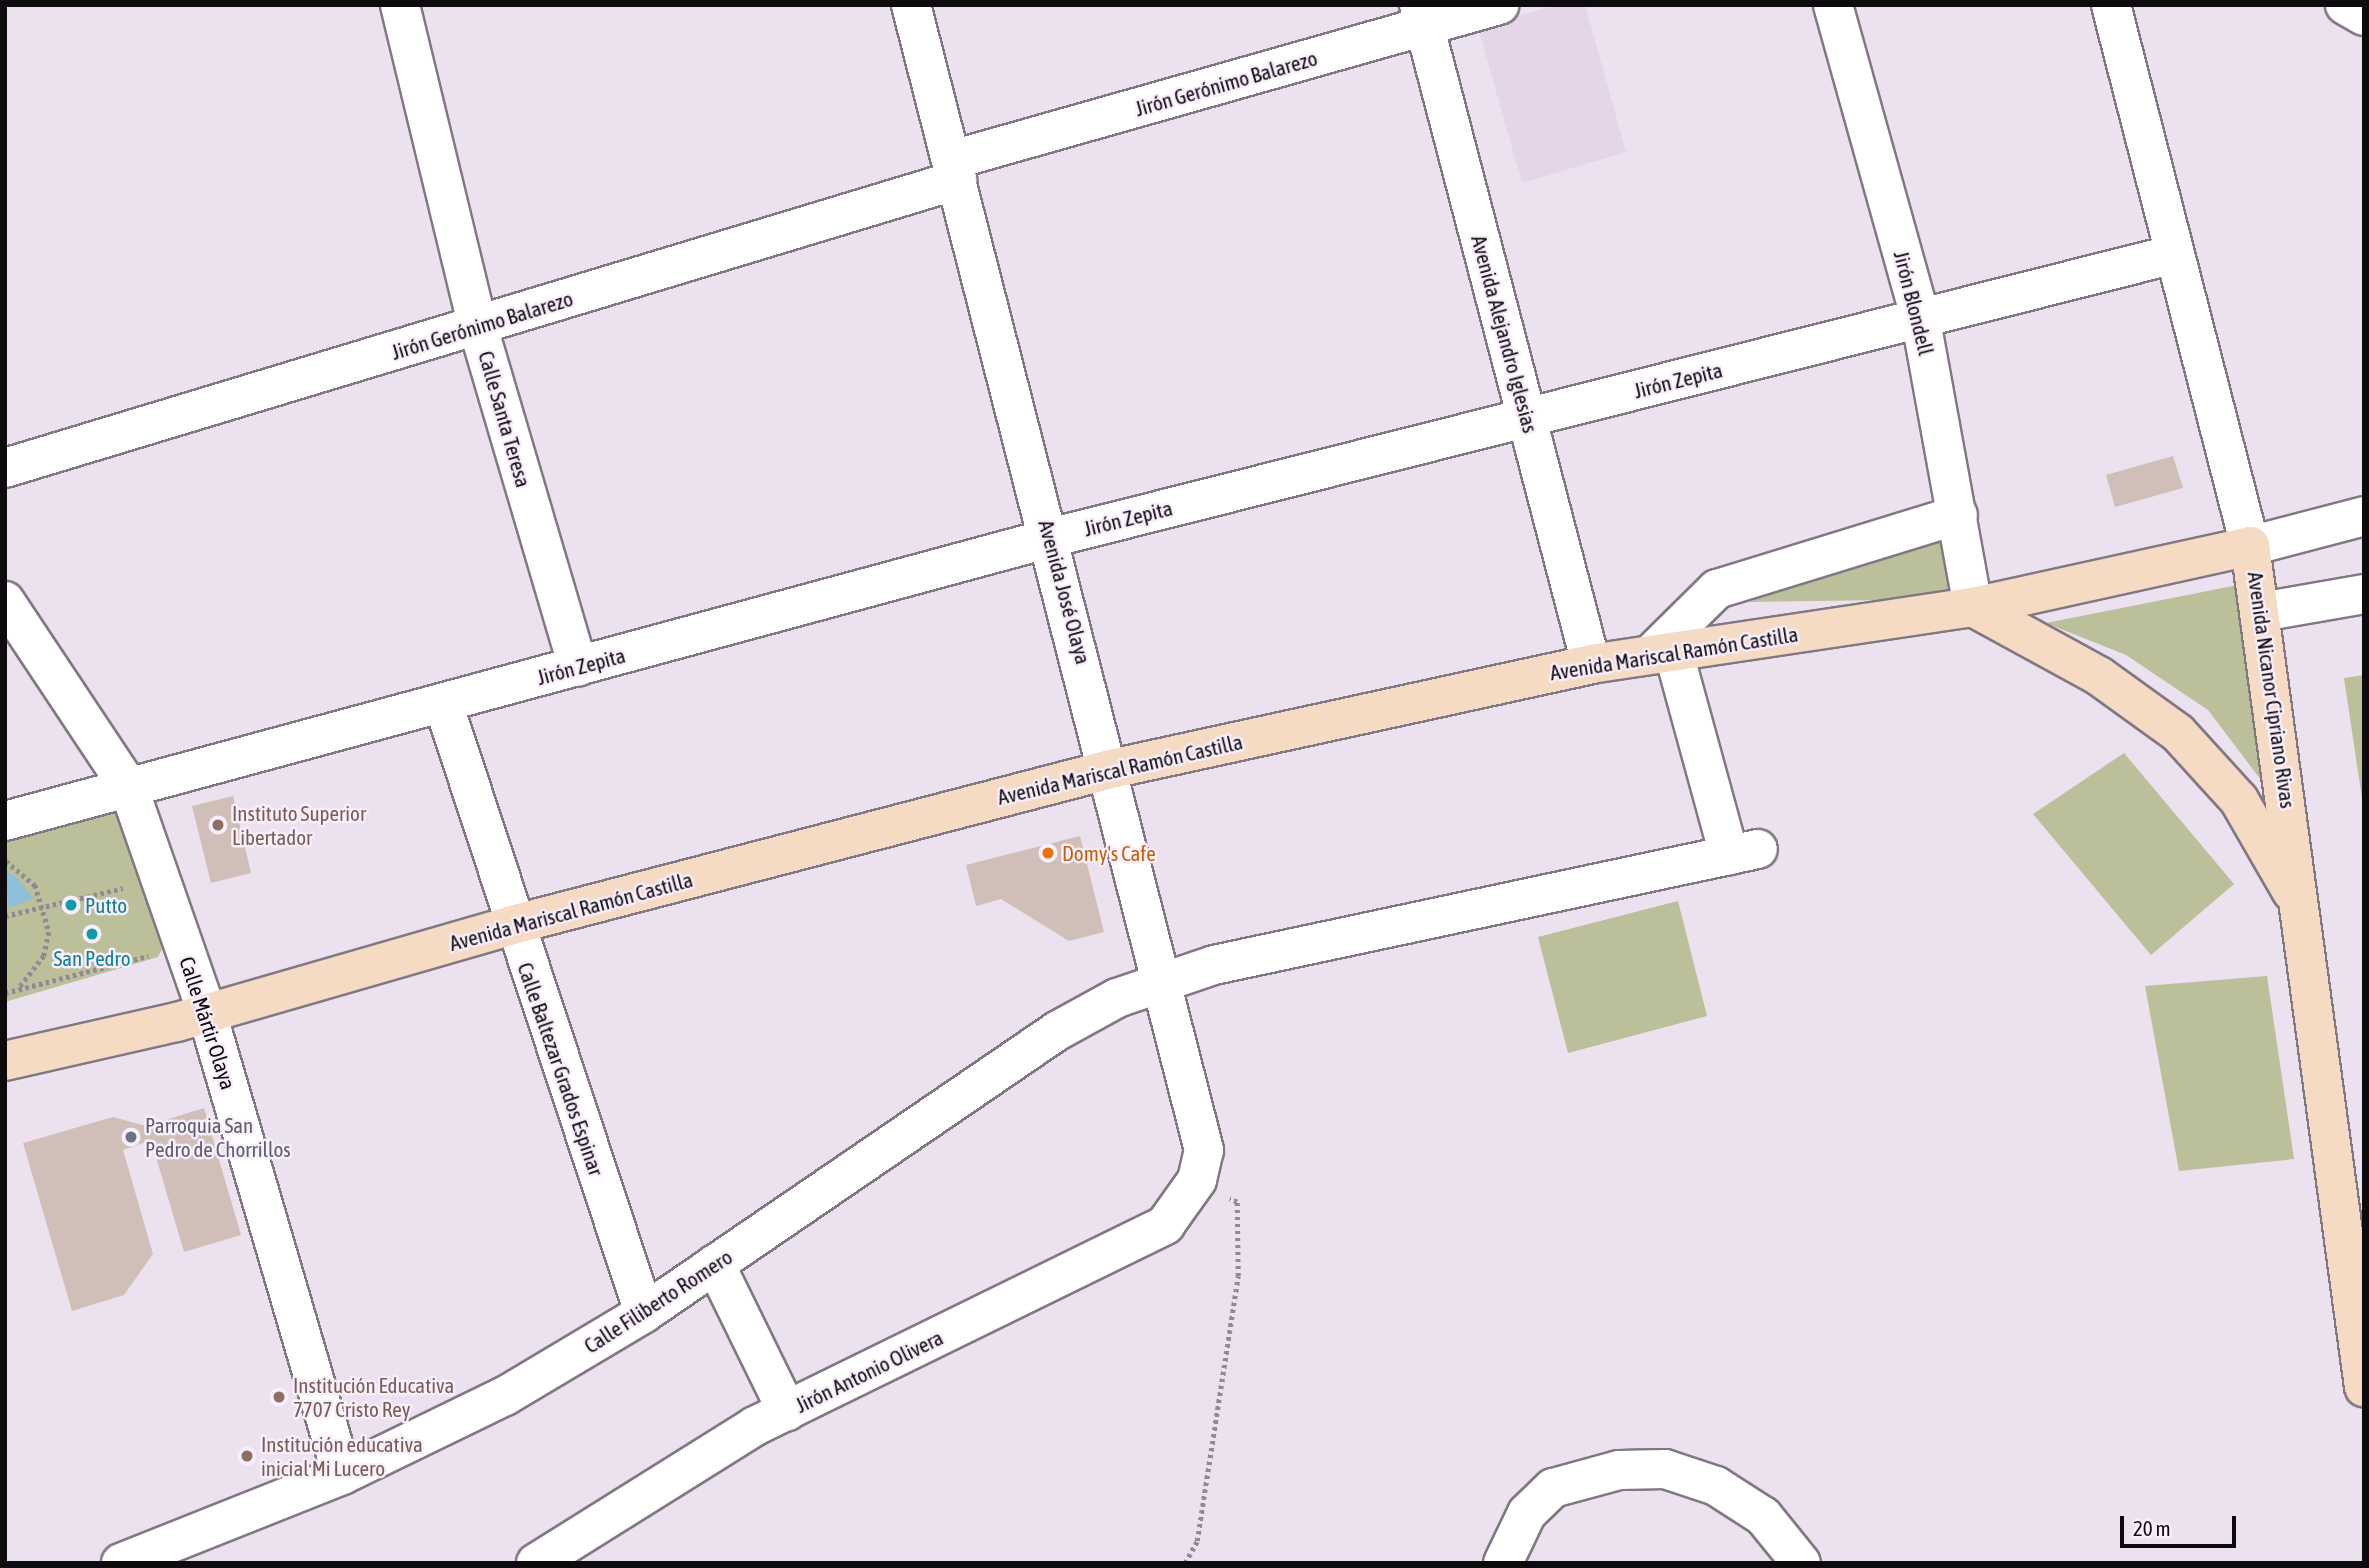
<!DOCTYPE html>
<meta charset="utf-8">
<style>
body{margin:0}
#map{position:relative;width:2369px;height:1568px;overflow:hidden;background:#ece1ee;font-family:"Asap Condensed",sans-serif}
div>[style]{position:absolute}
.built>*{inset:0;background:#e5d5e8}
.green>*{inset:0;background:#bbbf9a}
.water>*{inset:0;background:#8ec0dc}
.building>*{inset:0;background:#d0beb9}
.path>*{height:4.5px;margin-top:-2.25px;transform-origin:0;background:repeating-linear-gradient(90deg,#918993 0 3.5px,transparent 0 7px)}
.roads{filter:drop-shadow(2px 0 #827883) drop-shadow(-2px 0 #827883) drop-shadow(0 2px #827883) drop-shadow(0 -2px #827883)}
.minor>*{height:38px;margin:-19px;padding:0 19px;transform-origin:19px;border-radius:19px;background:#fff}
.major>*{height:38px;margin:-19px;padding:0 19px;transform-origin:19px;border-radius:19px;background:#f5dac4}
.dots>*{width:19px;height:19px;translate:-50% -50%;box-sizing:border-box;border:4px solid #f9eefb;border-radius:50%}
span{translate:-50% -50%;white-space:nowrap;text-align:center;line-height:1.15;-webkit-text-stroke:5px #f9eefb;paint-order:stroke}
.street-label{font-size:21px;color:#0e0b0f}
.education-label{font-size:21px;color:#785e54}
.left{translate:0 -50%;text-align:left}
.food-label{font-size:21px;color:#c56008}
.culture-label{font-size:21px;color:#0d838f}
.worship-label{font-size:21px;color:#5b616d}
.frame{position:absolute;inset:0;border:7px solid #0e0b0f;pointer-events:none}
.scale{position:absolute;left:2120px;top:1516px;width:116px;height:32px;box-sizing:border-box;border:4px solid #0e0b0f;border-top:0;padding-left:9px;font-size:21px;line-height:24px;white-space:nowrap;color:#0e0b0f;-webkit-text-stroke:5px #f9eefb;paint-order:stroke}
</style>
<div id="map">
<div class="built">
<div style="clip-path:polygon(1556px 5px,1585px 5px,1626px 152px,1522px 183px,1478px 28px)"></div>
</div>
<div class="green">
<div style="clip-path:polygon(1940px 532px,1955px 599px,1749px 602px)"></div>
<div style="clip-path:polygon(2243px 584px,2286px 813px,2208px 710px,2126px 655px,2046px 623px)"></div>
<div style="clip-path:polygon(2364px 675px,2364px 812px,2344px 678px)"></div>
<div style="clip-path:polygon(2124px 753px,2234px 884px,2151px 955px,2033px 814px)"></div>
<div style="clip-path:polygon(115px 808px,129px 817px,162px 949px,158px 957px,5px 1002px,5px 838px)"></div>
<div style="clip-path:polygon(1678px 901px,1707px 1016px,1568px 1053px,1538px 937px)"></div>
<div style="clip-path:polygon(2267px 976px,2294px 1159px,2179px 1171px,2145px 986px)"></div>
</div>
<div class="water">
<div style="clip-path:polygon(5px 869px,18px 879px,33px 898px,9px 908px)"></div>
</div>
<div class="building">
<div style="clip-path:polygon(2173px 456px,2183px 488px,2115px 507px,2106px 475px)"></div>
<div style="clip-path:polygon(233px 796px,251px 873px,211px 883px,192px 806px)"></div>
<div style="clip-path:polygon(1080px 836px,1104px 932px,1069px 941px,1001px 899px,976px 906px,966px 865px)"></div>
<div style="clip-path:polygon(204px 1108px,241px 1235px,184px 1252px,151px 1140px,123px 1150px,153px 1254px,124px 1295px,72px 1311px,23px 1143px,113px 1117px,146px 1126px)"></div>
</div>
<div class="path">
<div style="left:6px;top:861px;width:38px;rotate:40deg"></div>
<div style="left:35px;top:885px;width:49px;rotate:73.4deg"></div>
<div style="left:49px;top:932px;width:25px;rotate:102deg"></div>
<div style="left:44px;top:956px;width:39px;rotate:128deg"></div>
<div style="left:5px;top:916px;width:121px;rotate:-13.3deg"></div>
<div style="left:5px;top:993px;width:148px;rotate:-14.5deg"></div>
<div style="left:1185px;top:1563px;width:25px;rotate:-61deg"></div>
<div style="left:1197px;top:1541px;width:268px;rotate:-81.2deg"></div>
<div style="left:1238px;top:1276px;width:74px;rotate:-90.8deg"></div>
<div style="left:1237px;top:1202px;width:8px;rotate:-157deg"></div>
</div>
<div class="roads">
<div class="minor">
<div style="left:400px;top:5px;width:331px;rotate:76.4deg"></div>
<div style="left:478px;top:327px;width:354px;rotate:73.6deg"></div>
<div style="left:1419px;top:5px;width:681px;rotate:75.37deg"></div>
<div style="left:1833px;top:5px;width:328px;rotate:74.4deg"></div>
<div style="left:1921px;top:321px;width:291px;rotate:79.7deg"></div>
<div style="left:2111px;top:5px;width:559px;rotate:75.59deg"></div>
<div style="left:2250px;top:546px;width:118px;rotate:-14.7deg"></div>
<div style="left:2345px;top:5px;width:22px;rotate:30deg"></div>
<div style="left:952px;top:160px;width:569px;rotate:-15.82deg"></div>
<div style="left:5px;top:468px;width:995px;rotate:-16.83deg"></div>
<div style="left:5px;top:601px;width:222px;rotate:56.4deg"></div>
<div style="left:128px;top:786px;width:240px;rotate:70.8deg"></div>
<div style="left:207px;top:1013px;width:481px;rotate:73.7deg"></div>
<div style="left:2261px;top:612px;width:105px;rotate:-9.9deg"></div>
<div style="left:1673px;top:650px;width:213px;rotate:74.7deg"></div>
<div style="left:1652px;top:653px;width:91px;rotate:-44.6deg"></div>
<div style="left:1717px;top:589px;width:252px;rotate:-17.1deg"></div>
<div style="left:443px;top:703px;width:642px;rotate:71.76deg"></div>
<div style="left:5px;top:821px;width:1083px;rotate:-15.15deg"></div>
<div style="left:1050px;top:538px;width:1160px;rotate:-14.17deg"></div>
<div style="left:715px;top:1264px;width:164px;rotate:63.9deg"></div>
<div style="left:121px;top:1563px;width:238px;rotate:-21.7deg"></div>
<div style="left:342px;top:1475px;width:181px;rotate:-25.9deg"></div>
<div style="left:505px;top:1396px;width:162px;rotate:-30.8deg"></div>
<div style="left:644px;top:1313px;width:500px;rotate:-34.33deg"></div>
<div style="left:1057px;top:1031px;width:68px;rotate:-28.8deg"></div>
<div style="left:1117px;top:998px;width:102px;rotate:-18.8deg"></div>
<div style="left:1214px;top:965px;width:556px;rotate:-12.04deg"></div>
<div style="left:536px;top:1563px;width:258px;rotate:-32deg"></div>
<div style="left:755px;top:1426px;width:457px;rotate:-26.1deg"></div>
<div style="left:1165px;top:1225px;width:55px;rotate:-54.6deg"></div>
<div style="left:1197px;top:1180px;width:31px;rotate:-77deg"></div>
<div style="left:1204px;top:1150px;width:1182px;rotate:-104.35deg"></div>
<div style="left:1503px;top:1563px;width:55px;rotate:-64.4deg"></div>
<div style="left:1527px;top:1513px;width:36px;rotate:-44deg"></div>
<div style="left:1553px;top:1488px;width:68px;rotate:-15.3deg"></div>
<div style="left:1619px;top:1470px;width:46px;rotate:-1.2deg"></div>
<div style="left:1665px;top:1469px;width:54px;rotate:18.4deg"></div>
<div style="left:1716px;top:1486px;width:56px;rotate:32.6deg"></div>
<div style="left:1763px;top:1516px;width:60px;rotate:51deg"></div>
</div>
<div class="major">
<div style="left:1973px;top:607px;width:144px;rotate:28.7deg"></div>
<div style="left:2099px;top:676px;width:97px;rotate:35.8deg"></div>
<div style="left:2178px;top:733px;width:91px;rotate:47.7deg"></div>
<div style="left:2239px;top:800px;width:106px;rotate:60.1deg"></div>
<div style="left:5px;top:1061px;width:176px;rotate:-12.8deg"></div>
<div style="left:177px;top:1022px;width:349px;rotate:-16.1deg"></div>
<div style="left:512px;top:925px;width:619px;rotate:-14.6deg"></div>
<div style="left:1111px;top:769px;width:491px;rotate:-12.3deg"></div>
<div style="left:1591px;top:664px;width:386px;rotate:-8.5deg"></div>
<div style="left:1973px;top:607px;width:284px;rotate:-12.4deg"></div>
<div style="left:2250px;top:546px;width:849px;rotate:82.28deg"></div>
</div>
</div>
<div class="dots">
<div style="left:218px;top:825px;background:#8d6e63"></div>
<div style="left:1048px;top:853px;background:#e8710a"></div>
<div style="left:71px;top:905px;background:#0f9aa8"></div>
<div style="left:92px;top:934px;background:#0f9aa8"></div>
<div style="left:131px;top:1137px;background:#6b7280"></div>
<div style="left:279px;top:1397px;background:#8d6e63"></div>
<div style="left:247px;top:1456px;background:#8d6e63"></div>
</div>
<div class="street-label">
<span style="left:1226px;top:83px;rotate:-16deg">Jirón Gerónimo Balarezo</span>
<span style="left:1914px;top:303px;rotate:76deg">Jirón Blondell</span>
<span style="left:482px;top:325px;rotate:-17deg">Jirón Gerónimo Balarezo</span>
<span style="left:1505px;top:334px;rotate:75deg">Avenida Alejandro Iglesias</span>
<span style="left:1678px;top:380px;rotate:-14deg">Jirón Zepita</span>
<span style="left:505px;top:419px;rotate:74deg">Calle Santa Teresa</span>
<span style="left:1128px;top:518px;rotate:-14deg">Jirón Zepita</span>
<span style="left:1065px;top:592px;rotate:75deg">Avenida José Olaya</span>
<span style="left:1674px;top:653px;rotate:-9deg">Avenida Mariscal Ramón Castilla</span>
<span style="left:581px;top:666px;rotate:-15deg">Jirón Zepita</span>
<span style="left:2272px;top:690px;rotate:82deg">Avenida Nicanor Cipriano Rivas</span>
<span style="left:1120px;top:769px;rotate:-13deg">Avenida Mariscal Ramón Castilla</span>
<span style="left:571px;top:911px;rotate:-15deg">Avenida Mariscal Ramón Castilla</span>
<span style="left:208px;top:1023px;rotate:72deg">Calle Mártir Olaya</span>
<span style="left:561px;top:1069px;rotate:71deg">Calle Baltezar Grados Espinar</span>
<span style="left:658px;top:1301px;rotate:-33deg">Calle Filiberto Romero</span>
<span style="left:869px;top:1371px;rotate:-26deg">Jirón Antonio Olivera</span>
</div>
<div class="education-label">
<span class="left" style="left:232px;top:825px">Instituto Superior<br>Libertador</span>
<span class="left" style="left:293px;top:1397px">Institución Educativa<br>7707 Cristo Rey</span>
<span class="left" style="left:261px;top:1456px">Institución educativa<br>inicial Mi Lucero</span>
</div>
<div class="food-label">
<span class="left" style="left:1062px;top:853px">Domy's Cafe</span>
</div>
<div class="culture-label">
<span class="left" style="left:85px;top:905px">Putto</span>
<span style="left:92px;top:958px">San Pedro</span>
</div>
<div class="worship-label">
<span class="left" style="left:145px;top:1137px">Parroquia San<br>Pedro de Chorrillos</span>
</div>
<div class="frame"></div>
<div class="scale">20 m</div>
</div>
